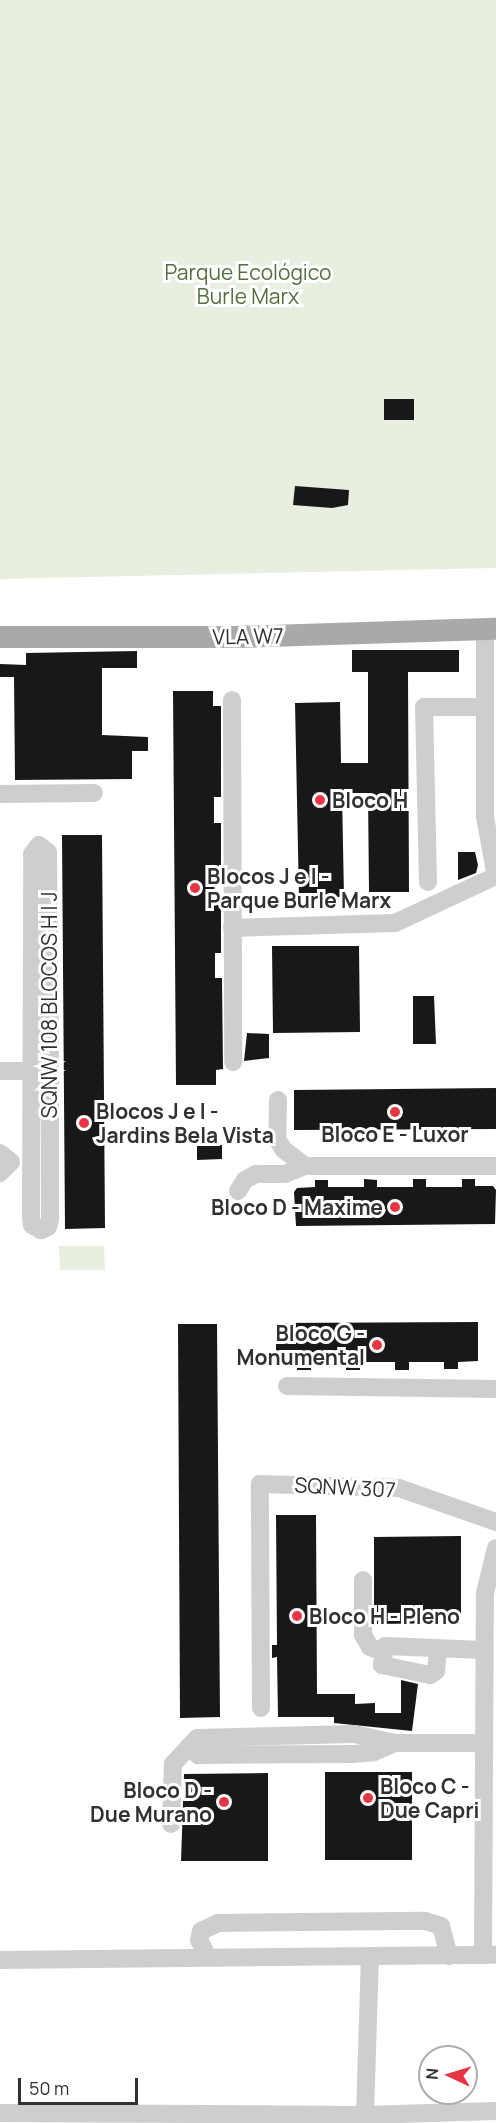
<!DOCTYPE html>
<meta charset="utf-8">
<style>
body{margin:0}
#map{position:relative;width:496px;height:2123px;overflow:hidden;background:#fff;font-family:Manrope,sans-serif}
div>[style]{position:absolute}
.green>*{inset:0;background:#e8eee0}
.building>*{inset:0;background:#181818}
.minor>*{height:18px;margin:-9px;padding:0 9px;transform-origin:9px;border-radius:9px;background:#cecece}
.major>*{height:22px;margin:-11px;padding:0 11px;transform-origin:11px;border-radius:11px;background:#a9a9a9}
.dots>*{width:16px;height:16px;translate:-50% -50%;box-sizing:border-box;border:3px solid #fff;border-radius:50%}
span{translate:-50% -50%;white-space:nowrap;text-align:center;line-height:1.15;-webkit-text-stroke:6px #fff;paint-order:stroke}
.park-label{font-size:21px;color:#556e3e}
.street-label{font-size:21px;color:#313131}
.poi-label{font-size:21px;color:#313131;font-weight:700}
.left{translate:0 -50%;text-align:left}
.right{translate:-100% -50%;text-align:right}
.north{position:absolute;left:418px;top:2045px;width:60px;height:60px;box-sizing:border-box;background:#fff;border:2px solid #adadad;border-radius:50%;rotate:274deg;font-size:16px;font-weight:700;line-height:24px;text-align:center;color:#313131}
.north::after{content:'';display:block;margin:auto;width:21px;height:27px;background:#e73544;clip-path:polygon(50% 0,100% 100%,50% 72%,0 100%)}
.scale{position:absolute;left:18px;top:2078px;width:120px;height:27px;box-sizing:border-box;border:3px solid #313131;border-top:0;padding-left:8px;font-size:18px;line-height:21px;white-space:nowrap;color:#313131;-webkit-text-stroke:4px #fff;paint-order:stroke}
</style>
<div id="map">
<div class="green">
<div style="clip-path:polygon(0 0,496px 0,496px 568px,0 579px)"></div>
<div style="clip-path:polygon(59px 1246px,104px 1246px,105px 1270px,60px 1270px)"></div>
</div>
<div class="building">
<div style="clip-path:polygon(384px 399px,414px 399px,414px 420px,384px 420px)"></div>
<div style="clip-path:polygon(295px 486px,349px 490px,348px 505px,332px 508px,293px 505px)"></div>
<div style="clip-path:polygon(352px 650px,459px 650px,459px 672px,408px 672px,409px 892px,369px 892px,368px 793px,342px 793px,344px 897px,299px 898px,295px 703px,340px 702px,341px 763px,368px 763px,368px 672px,352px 672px)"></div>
<div style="clip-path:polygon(137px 651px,137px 668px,102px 668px,102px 735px,148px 737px,148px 751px,132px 751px,132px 779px,15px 780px,14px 677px,0 677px,0 664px,26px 665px,26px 653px)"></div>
<div style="clip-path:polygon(173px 691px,213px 691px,213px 706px,221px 706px,221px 797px,214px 797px,214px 823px,221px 823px,221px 875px,214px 875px,215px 901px,221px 901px,221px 953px,215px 953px,215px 978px,222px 978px,223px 1069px,216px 1070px,216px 1085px,176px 1085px)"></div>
<div style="clip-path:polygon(62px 835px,102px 835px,105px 1228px,65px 1229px)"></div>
<div style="clip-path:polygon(458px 852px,475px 852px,478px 865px,476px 873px,458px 880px)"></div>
<div style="clip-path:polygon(272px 946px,359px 946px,360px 1032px,273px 1033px)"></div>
<div style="clip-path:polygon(413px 996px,434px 996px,436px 1044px,413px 1044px)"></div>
<div style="clip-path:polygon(247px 1033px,269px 1034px,269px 1058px,244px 1061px)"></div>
<div style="clip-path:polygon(496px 1088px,496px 1129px,294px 1130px,294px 1090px)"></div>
<div style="clip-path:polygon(222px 1145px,222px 1159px,197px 1160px,197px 1146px)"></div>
<div style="clip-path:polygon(364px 1179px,377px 1180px,377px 1187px,413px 1187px,413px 1179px,426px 1179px,426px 1187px,462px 1187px,462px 1179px,475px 1179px,475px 1186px,493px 1186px,496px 1190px,495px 1224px,296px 1226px,294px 1192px,297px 1188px,315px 1187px,315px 1180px,328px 1180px,328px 1187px,364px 1187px)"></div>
<div style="clip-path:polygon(478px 1322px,478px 1361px,458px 1362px,458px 1369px,444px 1369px,444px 1362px,409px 1362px,409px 1370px,395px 1370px,395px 1362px,360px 1362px,360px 1370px,346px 1370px,346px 1362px,311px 1362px,311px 1370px,297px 1370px,297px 1363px,276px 1363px,276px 1323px)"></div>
<div style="clip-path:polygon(178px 1324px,217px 1324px,220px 1717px,180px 1718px)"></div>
<div style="clip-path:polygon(276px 1515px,316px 1515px,317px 1694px,355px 1694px,355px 1704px,375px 1703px,375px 1713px,401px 1713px,401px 1680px,418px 1684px,412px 1731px,334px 1723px,334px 1717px,278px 1717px,277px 1657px,272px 1658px,272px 1645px,277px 1645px)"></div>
<div style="clip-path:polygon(461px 1536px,461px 1623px,374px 1624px,374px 1537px)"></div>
<div style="clip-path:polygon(325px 1772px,412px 1772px,412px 1860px,325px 1860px)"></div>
<div style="clip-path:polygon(268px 1773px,268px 1861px,181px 1861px,184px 1774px)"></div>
</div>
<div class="minor">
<div style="left:485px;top:629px;width:188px;rotate:90deg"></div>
<div style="left:485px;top:817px;width:61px;rotate:79.6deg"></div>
<div style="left:232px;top:700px;width:362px;rotate:89.8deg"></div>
<div style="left:0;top:794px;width:94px;rotate:-0.6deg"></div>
<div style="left:39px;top:845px;width:11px;rotate:38deg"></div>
<div style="left:48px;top:852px;width:219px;rotate:89.5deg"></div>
<div style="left:50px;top:1071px;width:148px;rotate:90deg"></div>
<div style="left:50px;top:1219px;width:8px;rotate:104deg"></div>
<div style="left:48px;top:1227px;width:8px;rotate:157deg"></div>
<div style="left:41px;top:1230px;width:10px;rotate:-151deg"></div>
<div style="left:32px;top:1225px;width:7px;rotate:-98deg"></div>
<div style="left:31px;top:1218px;width:364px;rotate:-89.8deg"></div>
<div style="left:32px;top:854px;width:11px;rotate:-52deg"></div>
<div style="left:428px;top:882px;width:175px;rotate:-91.3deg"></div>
<div style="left:424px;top:707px;width:61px"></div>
<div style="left:232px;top:928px;width:163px;rotate:-1.8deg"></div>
<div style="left:395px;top:923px;width:111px;rotate:-25deg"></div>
<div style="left:0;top:1071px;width:43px"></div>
<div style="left:278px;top:1100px;width:39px;rotate:91deg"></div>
<div style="left:277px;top:1139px;width:13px;rotate:58deg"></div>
<div style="left:284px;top:1150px;width:26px;rotate:37deg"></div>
<div style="left:0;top:1153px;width:14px;rotate:39deg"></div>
<div style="left:11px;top:1162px;width:16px;rotate:135deg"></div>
<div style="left:238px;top:1191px;width:13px;rotate:-58deg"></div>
<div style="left:245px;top:1180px;width:13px;rotate:-29deg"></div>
<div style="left:256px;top:1174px;width:29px"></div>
<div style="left:285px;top:1174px;width:22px;rotate:-22deg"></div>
<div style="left:305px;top:1166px;width:191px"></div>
<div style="left:287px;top:1386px;width:209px;rotate:0.8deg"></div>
<div style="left:363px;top:1580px;width:55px;rotate:90deg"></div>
<div style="left:363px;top:1635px;width:14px;rotate:60deg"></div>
<div style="left:370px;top:1647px;width:12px;rotate:20deg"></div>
<div style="left:438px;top:1649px;width:22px;rotate:95deg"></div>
<div style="left:436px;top:1671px;width:7px;rotate:146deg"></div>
<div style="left:430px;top:1675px;width:49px;rotate:-168.2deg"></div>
<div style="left:382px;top:1665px;width:19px;rotate:-81deg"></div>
<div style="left:385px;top:1646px;width:98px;rotate:2.3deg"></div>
<div style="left:261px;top:1708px;width:224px;rotate:-90.3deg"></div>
<div style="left:260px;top:1484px;width:139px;rotate:1.6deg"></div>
<div style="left:399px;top:1488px;width:103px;rotate:19.3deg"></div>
<div style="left:189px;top:1746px;width:13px;rotate:45deg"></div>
<div style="left:198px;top:1755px;width:155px;rotate:-0.4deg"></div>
<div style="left:353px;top:1754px;width:21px;rotate:-5deg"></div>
<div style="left:374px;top:1752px;width:23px;rotate:-23deg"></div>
<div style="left:171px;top:1824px;width:60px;rotate:-88.1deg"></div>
<div style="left:173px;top:1764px;width:35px;rotate:-47deg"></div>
<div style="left:197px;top:1738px;width:157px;rotate:-1.5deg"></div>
<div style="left:354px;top:1734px;width:42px;rotate:12.4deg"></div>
<div style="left:395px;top:1743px;width:88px"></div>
<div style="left:483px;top:1955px;width:362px;rotate:-89.7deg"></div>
<div style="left:485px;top:1593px;width:46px;rotate:-76.3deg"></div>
<div style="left:208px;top:1957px;width:19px;rotate:-118deg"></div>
<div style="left:199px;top:1940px;width:9px;rotate:-77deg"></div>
<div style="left:201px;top:1931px;width:19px;rotate:-25deg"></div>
<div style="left:218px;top:1923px;width:207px;rotate:-0.6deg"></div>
<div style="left:425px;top:1921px;width:17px;rotate:17deg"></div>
<div style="left:441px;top:1926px;width:31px;rotate:75deg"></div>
<div style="left:0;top:1960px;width:496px;rotate:-0.6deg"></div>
<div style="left:0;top:2113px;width:365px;rotate:0.3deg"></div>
<div style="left:365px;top:2115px;width:131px;rotate:-1.7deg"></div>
<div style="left:365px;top:2115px;width:157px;rotate:-88.2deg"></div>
</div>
<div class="major">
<div style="left:0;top:637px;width:236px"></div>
<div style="left:236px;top:637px;width:260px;rotate:-1.8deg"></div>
</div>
<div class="dots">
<div style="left:320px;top:800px;background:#e73544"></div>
<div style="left:195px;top:888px;background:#e73544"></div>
<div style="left:395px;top:1112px;background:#e73544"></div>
<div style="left:84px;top:1123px;background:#e73544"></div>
<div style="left:395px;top:1207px;background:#e73544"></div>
<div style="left:377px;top:1345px;background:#e73544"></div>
<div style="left:297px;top:1616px;background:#e73544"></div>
<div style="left:368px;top:1798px;background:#e73544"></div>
<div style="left:224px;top:1802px;background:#e73544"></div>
</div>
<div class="park-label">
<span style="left:248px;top:284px">Parque Ecológico<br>Burle Marx</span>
</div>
<div class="street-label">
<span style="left:248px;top:636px;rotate:-1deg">VLA W7</span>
<span style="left:49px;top:1005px;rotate:-90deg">SQNW 108 BLOCOS H I J</span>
<span style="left:345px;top:1487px;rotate:3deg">SQNW 307</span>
</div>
<div class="poi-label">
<span class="left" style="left:332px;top:800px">Bloco H</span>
<span class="left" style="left:207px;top:888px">Blocos J e I -<br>Parque Burle Marx</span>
<span class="left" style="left:96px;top:1123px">Blocos J e I -<br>Jardins Bela Vista</span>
<span style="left:395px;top:1134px">Bloco E - Luxor</span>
<span class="right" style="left:383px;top:1207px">Bloco D - Maxime</span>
<span class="right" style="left:365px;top:1345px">Bloco G -<br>Monumental</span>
<span class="left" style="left:309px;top:1616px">Bloco H - Pleno</span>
<span class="left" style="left:380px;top:1798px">Bloco C -<br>Due Capri</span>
<span class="right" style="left:212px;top:1802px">Bloco D -<br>Due Murano</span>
</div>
<div class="north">N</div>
<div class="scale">50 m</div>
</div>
